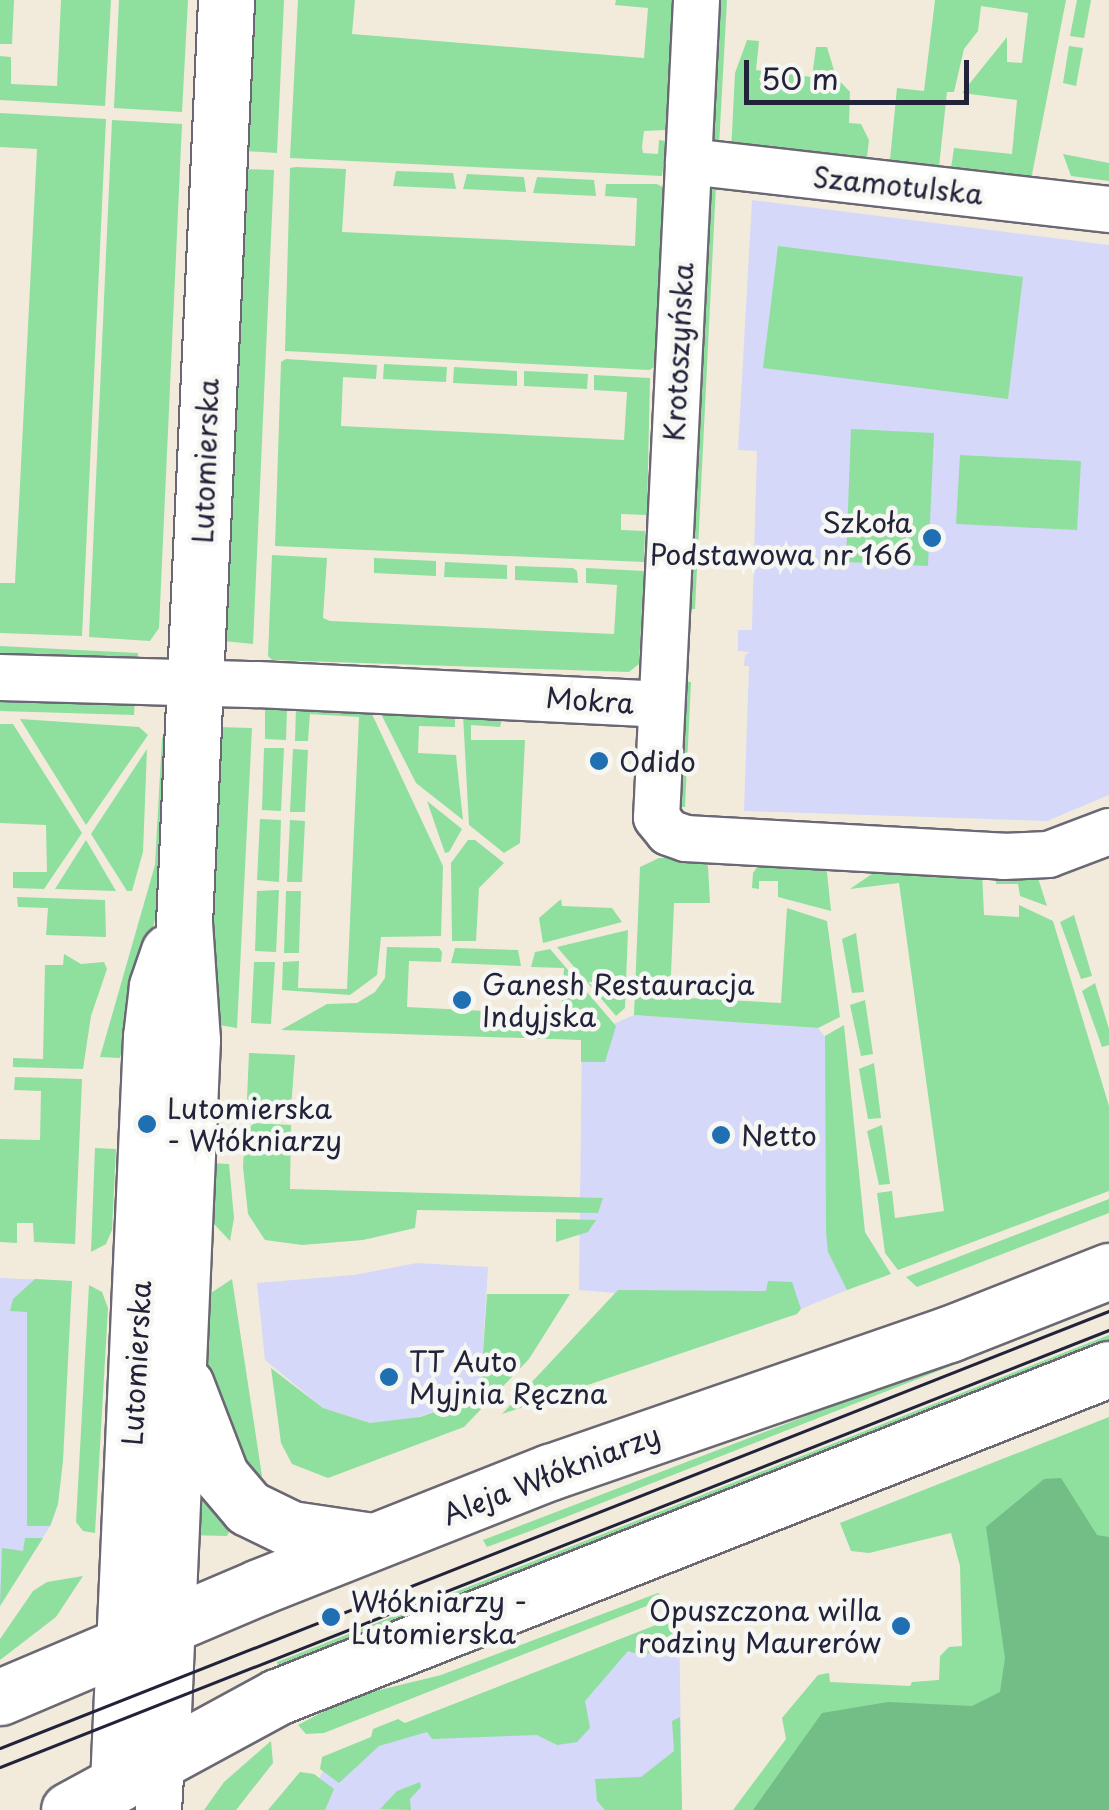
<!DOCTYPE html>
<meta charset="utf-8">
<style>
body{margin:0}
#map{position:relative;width:1109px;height:1810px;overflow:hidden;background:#f2ebdb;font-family:"Playpen Sans",sans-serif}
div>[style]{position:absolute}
.built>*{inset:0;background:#d5d8f9}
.green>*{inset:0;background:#8fdf9f}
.forest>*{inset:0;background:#73be86}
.roads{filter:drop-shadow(2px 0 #6b6873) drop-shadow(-2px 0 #6b6873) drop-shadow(0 2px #6b6873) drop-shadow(0 -2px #6b6873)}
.minor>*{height:45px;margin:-22.5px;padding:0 22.5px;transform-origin:22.5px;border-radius:22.5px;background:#fff}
.major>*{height:55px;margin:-27.5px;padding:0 27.5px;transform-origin:27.5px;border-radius:27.5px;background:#fff}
.tram>*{height:2.5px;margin:-1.25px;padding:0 1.25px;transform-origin:1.25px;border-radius:1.25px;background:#22223b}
.dots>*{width:28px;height:28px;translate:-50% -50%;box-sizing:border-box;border:5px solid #f6f6f2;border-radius:50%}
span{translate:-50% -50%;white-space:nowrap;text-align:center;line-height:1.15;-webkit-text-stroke:9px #f6f6f2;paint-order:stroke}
.street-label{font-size:28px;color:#22223b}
.poi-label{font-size:28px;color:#22223b}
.right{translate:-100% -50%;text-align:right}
.left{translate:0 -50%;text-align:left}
.scale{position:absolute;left:744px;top:60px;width:225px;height:45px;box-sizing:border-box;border:5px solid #22223b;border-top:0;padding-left:12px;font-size:30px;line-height:35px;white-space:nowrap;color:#22223b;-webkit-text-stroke:8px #f6f6f2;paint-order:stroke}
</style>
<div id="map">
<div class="built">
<div style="clip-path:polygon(752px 200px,1109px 245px,1109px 795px,1047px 821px,744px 811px,749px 666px,744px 666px,745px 655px,750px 652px,738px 651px,738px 630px,752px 630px,752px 626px,757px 451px,738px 450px)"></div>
<div style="clip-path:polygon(634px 1015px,818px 1028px,825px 1037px,847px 1290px,801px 1309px,579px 1290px,582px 1038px)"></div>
<div style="clip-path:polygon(417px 1263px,488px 1267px,480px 1396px,403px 1422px,370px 1423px,323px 1408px,265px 1360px,257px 1283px,354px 1275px)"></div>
<div style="clip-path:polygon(0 1278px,72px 1281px,58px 1504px,52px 1523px,0 1606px)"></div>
<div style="clip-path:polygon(679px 1616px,682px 1810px,303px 1810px,323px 1771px,371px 1737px)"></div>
</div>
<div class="green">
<div style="clip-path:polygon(0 0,14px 0,12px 44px,0 44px)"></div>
<div style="clip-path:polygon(61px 0,111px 0,105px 106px,0 100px,0 56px,11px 57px,11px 84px,57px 86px)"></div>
<div style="clip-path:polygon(119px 0,188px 0,182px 112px,114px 108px)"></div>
<div style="clip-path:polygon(252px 0,284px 0,277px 153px,245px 151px)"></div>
<div style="clip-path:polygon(298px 0,355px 0,352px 34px,644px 58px,648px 8px,615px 5px,616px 0,673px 0,666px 130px,644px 131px,642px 147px,643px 153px,658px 154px,659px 140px,666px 141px,662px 176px,290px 158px)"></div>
<div style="clip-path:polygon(714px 0,727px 0,719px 146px,708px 129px)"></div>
<div style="clip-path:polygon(935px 0,1066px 0,1030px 185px,950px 175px,954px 148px,1012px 154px,1017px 100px,962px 93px,1007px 37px,1007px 62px,1022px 63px,1028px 13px,981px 6px,978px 31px,964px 49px,954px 92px,947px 92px,938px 176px,889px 170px,897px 88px,924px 91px)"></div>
<div style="clip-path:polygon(1077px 0,1091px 0,1084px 38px,1070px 36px)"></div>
<div style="clip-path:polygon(747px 40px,759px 41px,756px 70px,812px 77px,816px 47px,827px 47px,836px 77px,850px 92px,849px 123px,861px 124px,869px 140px,866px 167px,731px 152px,735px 73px)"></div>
<div style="clip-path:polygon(1069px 46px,1083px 48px,1076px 86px,1063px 83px)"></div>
<div style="clip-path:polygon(0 113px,106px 119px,82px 636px,0 633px,0 583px,15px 583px,37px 149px,0 147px)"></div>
<div style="clip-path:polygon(112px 120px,182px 124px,159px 628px,150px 641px,89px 637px)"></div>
<div style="clip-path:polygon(1063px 154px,1109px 163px,1109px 181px,1071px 176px)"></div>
<div style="clip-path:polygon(296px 167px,346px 169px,342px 232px,635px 246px,637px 198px,605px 196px,606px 184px,657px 184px,664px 188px,655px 367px,649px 370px,285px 351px,290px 168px)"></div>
<div style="clip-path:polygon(244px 169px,274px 170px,253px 644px,223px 641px)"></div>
<div style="clip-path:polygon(396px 171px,453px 173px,456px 189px,393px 186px)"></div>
<div style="clip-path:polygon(467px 174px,524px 177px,526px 192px,463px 189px)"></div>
<div style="clip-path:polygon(537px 177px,594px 180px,596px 196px,533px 193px)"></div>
<div style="clip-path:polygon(716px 185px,695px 609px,683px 609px,703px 195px)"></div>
<div style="clip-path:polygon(778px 246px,1023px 277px,1008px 399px,763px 368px)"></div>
<div style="clip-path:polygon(286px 359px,377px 365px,376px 379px,343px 377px,341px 426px,624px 440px,627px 392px,594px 390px,594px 375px,650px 378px,647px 515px,621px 514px,621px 530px,645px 531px,644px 562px,275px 546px,281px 362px)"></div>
<div style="clip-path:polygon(384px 364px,447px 367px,446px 382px,383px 379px)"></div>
<div style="clip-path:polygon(454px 367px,517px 371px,517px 386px,453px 383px)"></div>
<div style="clip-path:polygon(524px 371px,588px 374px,587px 389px,524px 386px)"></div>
<div style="clip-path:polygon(851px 429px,934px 433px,928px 566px,846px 562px)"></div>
<div style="clip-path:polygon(960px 455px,1081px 461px,1077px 530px,956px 524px)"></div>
<div style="clip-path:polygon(272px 555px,327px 558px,323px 618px,330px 621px,614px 634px,617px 585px,586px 583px,586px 568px,644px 571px,639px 664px,629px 672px,272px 660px,268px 656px)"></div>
<div style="clip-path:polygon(374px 558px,436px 561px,436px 576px,374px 573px)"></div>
<div style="clip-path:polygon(445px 562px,507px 565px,507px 579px,444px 577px)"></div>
<div style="clip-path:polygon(515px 566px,573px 568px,577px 571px,578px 583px,515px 580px)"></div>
<div style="clip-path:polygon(0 646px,138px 653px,138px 668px,0 663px)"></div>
<div style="clip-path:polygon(680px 681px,691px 682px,685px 807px,674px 806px)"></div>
<div style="clip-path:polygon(0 693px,135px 700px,134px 715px,0 711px)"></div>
<div style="clip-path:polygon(265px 706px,287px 708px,286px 740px,265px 739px)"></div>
<div style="clip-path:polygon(296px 707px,371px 712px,443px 866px,441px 936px,381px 937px,377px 975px,350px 995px,282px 990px,283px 962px,299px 961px,298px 988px,347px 989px,359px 717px,310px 714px,308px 741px,295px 741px)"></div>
<div style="clip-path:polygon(385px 711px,455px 715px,455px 727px,419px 726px,418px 753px,456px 755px,463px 820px,416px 783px,382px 716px)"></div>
<div style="clip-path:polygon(463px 715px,503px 716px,500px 727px,471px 725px,471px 740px,525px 740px,520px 843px,504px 853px,469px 825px)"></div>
<div style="clip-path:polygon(20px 719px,139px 727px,148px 735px,86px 825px)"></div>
<div style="clip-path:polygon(0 724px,13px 724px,82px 833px,44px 889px,13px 888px,13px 872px,47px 872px,46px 825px,0 823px)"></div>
<div style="clip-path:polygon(218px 727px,252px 728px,237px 1028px,219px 1025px,208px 1004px)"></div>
<div style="clip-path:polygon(167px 733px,157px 912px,120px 1058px,100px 1057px,155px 865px,162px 738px)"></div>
<div style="clip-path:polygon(264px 748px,284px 748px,281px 811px,262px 810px)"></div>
<div style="clip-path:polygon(147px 749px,143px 852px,132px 891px,127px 891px,91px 834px)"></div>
<div style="clip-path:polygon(293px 749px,308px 750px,305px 812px,290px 812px)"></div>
<div style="clip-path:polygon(427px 801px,462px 829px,449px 852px,445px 853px)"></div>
<div style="clip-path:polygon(260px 819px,281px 820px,279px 882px,257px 880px)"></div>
<div style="clip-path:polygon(290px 820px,305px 821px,302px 882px,287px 882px)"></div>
<div style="clip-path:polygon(86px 840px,116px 891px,55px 889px)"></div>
<div style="clip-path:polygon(468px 840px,475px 840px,504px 863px,479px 888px,476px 941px,452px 941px,451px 863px)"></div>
<div style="clip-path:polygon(659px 858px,698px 858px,708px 866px,710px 903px,674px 903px,670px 997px,781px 1003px,787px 908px,827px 921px,840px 1017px,818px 1028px,634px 1015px,640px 867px)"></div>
<div style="clip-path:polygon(760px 863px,826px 863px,831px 911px,778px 897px,778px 881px,759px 881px,759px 889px,752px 888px,753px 873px)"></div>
<div style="clip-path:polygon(882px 867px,982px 871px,984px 915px,1019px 917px,1019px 905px,1053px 921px,1109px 1106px,1109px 1191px,898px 1270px,885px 1253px,877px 1193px,892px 1191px,895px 1218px,944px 1211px,899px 883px,850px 889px)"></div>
<div style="clip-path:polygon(996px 872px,1037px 875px,1047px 906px,1020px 896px,1018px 884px,996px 884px)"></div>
<div style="clip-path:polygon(279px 890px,276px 952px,255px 951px,257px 891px)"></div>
<div style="clip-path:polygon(286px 891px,301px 891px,299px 953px,284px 953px)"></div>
<div style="clip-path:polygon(17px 897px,105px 900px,106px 937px,46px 935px,48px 908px,18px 907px)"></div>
<div style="clip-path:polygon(561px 899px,562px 906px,612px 908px,622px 922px,543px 943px,539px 918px)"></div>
<div style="clip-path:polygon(1074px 915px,1092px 976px,1081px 979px,1060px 922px)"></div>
<div style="clip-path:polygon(628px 930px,625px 1008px,616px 1016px,557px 947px)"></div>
<div style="clip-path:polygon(856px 933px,864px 992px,852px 993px,842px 939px)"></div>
<div style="clip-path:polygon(387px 947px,439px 948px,442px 952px,441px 962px,409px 961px,407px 1007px,561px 1015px,564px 968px,531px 967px,535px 952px,550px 949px,616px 1026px,605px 1062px,581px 1062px,581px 1040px,281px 1030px,327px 1004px,357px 1003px,375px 992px,385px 978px)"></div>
<div style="clip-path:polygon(455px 948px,518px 950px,521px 966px,451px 963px)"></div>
<div style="clip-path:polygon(64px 954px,81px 964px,104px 962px,107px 969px,91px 1016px,83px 1069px,13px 1067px,13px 1058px,43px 1059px,45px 965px,63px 965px)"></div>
<div style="clip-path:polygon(254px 962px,275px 962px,271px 1024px,251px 1023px)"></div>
<div style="clip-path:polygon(1095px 983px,1109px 1029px,1109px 1045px,1102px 1047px,1082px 991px)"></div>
<div style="clip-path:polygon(865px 1000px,873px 1054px,861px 1056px,850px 1005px)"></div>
<div style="clip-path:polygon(844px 1025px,865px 1232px,891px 1274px,847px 1290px,828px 1252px,826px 1232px,825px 1036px)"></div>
<div style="clip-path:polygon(249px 1053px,295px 1055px,291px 1108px,253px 1105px,247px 1099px)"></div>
<div style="clip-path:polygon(874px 1063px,881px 1118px,868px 1119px,859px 1069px)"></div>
<div style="clip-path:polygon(15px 1077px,82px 1079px,75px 1244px,34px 1242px,33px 1223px,17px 1223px,17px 1243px,0 1242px,0 1139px,40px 1140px,41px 1091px,14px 1090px)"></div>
<div style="clip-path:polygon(254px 1123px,291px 1125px,290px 1189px,603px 1198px,598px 1213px,417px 1210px,415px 1228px,363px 1240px,302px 1245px,265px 1240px,248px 1214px,243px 1167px,245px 1132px)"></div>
<div style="clip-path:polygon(882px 1125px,890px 1184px,879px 1185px,867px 1131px)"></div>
<div style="clip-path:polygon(95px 1148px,116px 1149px,112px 1230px,106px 1244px,91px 1252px)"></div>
<div style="clip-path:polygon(206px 1163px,229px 1164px,234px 1218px,230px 1241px,214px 1224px,206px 1205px)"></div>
<div style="clip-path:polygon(1109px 1199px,1109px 1213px,917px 1287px,906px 1277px)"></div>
<div style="clip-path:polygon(556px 1219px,596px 1220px,588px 1232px,556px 1242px)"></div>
<div style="clip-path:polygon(35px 1279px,72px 1281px,63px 1461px,58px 1504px,50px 1526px,27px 1526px,27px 1312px,10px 1311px,13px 1299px)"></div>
<div style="clip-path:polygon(232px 1279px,262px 1476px,251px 1491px,193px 1336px,205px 1297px)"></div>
<div style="clip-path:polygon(768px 1281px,792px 1282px,801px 1309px,797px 1314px,502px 1414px,618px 1290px,766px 1291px)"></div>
<div style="clip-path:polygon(89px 1285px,102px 1292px,108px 1308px,95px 1533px,83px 1531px,76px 1522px)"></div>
<div style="clip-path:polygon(487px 1294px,570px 1294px,529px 1359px,464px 1427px,328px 1478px,292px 1464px,281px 1443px,271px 1368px,323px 1408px,370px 1423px,420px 1417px,480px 1396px)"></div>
<div style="clip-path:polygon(1109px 1300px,1109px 1304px,525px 1533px,487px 1547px,483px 1540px)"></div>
<div style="clip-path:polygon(1109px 1335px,1109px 1341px,279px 1668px,277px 1662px)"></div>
<div style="clip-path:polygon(1109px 1417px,1109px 1810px,733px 1810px,786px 1739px,782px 1718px,818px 1675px,829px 1673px,830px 1682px,910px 1686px,912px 1682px,939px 1680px,940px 1656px,949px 1647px,962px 1646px,960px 1566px,951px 1533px,869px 1553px,851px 1551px,840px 1523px)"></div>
<div style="clip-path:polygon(188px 1463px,237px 1516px,227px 1536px,186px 1535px)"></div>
<div style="clip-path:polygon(25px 1538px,43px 1538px,0 1606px,2px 1548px,23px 1551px)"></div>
<div style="clip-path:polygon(83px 1576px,56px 1617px,0 1660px,0 1639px,33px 1591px,47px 1582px)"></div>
<div style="clip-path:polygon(658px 1593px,667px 1598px,324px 1733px,306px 1734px,298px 1725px,351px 1697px,441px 1675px)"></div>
<div style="clip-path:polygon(679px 1616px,675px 1629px,660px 1649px,643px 1656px,628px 1651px,585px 1701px,590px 1728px,577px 1742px,557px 1745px,537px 1735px,432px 1739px,427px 1732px,379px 1746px,339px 1783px,320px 1769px,322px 1757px,371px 1737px,373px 1729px,398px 1719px,405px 1723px)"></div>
<div style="clip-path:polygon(680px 1717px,682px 1810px,605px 1810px,597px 1801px,595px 1779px,641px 1777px,674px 1751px,672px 1721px)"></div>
<div style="clip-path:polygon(271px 1741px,273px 1763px,236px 1810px,204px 1810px,224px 1782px)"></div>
<div style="clip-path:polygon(300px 1772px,314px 1774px,334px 1789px,325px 1810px,268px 1810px)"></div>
<div style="clip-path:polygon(420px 1782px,421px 1787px,410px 1799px,411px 1810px,380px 1809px,397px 1791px)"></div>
</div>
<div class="forest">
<div style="clip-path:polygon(1061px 1478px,1097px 1535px,1109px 1537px,1109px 1810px,753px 1810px,822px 1713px,888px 1702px,972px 1706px,1000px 1692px,1005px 1658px,986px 1527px,1044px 1479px)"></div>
</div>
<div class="roads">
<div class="minor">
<div style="left:696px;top:0;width:818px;rotate:92.8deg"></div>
<div style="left:656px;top:817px;width:19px;rotate:51deg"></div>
<div style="left:668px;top:832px;width:18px;rotate:19deg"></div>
<div style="left:685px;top:838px;width:319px;rotate:3.2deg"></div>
<div style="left:1003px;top:856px;width:45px;rotate:-2.5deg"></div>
<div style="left:1048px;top:854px;width:65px;rotate:-20.7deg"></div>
<div style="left:688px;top:161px;width:424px;rotate:6.5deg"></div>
<div style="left:0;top:677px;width:257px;rotate:1.6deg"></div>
<div style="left:257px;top:684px;width:403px;rotate:2.8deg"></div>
<div style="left:158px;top:1810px;width:52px;rotate:-86.7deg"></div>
</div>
<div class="major">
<div style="left:186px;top:1385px;width:97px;rotate:69deg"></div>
<div style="left:221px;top:1476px;width:42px;rotate:49.8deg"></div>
<div style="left:248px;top:1508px;width:48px;rotate:26deg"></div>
<div style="left:291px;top:1529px;width:82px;rotate:8.4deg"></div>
<div style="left:0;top:1697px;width:281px;rotate:-23deg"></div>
<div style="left:259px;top:1587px;width:313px;rotate:-21.6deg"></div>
<div style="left:550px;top:1472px;width:422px;rotate:-19.1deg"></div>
<div style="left:949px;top:1334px;width:172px;rotate:-21.5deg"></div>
<div style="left:161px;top:1758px;width:719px;rotate:-87.53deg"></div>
<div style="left:192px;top:1040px;width:117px;rotate:-93.9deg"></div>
<div style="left:184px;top:923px;width:924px;rotate:-87.39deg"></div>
<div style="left:118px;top:1784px;width:748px;rotate:-87.47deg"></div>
<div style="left:151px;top:1037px;width:51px;rotate:-83.3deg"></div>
<div style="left:157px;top:986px;width:36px;rotate:-71deg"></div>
<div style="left:69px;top:1810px;width:237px;rotate:-28.5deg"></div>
<div style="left:277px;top:1697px;width:894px;rotate:-21.52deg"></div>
</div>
</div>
<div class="tram">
<div style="left:0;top:1748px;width:1192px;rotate:-21.51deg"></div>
<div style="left:0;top:1767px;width:1192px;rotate:-21.51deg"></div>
</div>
<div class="dots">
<div style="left:932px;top:538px;background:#1f6fb2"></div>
<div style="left:599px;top:761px;background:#1f6fb2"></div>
<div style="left:462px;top:1000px;background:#1f6fb2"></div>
<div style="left:147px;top:1124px;background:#1f6fb2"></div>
<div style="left:721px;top:1135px;background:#1f6fb2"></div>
<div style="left:389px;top:1377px;background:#1f6fb2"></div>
<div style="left:331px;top:1617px;background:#1f6fb2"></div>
<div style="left:901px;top:1626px;background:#1f6fb2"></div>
</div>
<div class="street-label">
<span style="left:898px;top:185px;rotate:6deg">Szamotulska</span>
<span style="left:678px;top:352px;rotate:-87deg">Krotoszyńska</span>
<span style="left:205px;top:461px;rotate:-88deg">Lutomierska</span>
<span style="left:590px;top:700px;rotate:4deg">Mokra</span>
<span style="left:136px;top:1363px;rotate:-87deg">Lutomierska</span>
<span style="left:551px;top:1474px;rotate:-21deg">Aleja Włókniarzy</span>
</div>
<div class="poi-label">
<span class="right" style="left:912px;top:538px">Szkoła<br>Podstawowa nr 166</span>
<span class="left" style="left:619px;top:761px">Odido</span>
<span class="left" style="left:482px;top:1000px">Ganesh Restauracja<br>Indyjska</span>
<span class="left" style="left:167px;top:1124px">Lutomierska<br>- Włókniarzy</span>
<span class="left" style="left:741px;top:1135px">Netto</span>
<span class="left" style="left:409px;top:1377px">TT Auto<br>Myjnia Ręczna</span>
<span class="left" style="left:351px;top:1617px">Włókniarzy -<br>Lutomierska</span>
<span class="right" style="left:881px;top:1626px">Opuszczona willa<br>rodziny Maurerów</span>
</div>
<div class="scale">50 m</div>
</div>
